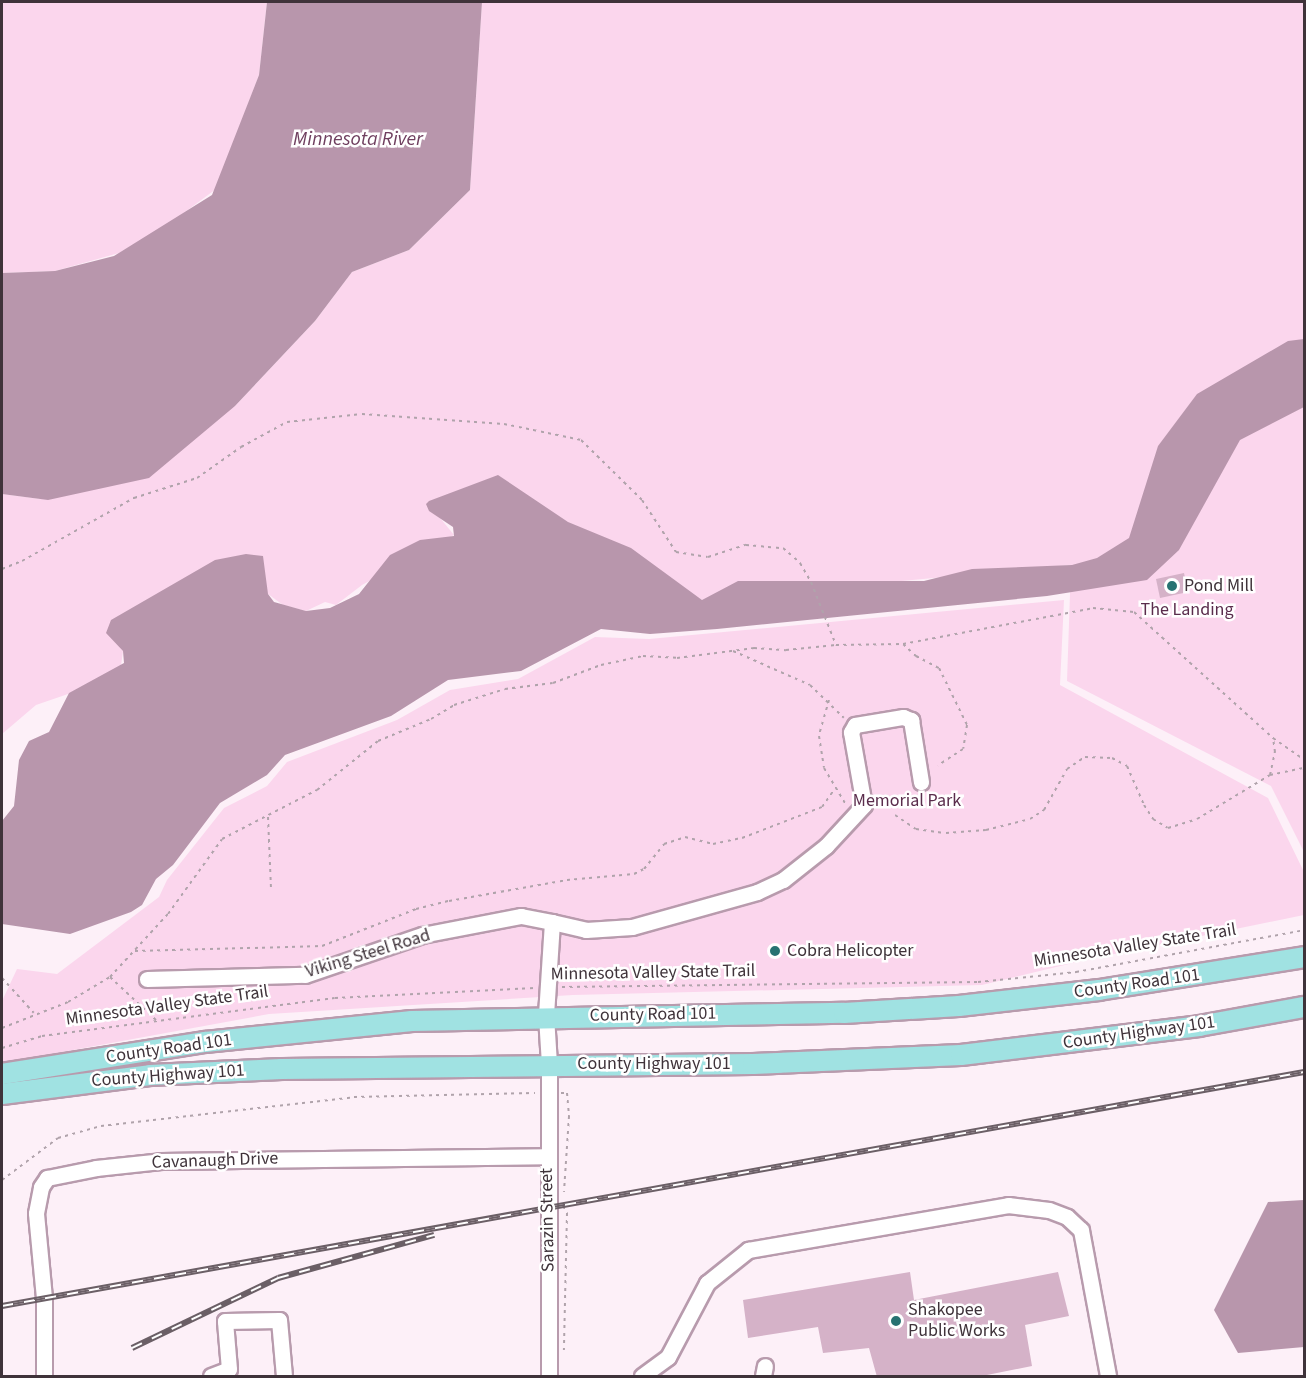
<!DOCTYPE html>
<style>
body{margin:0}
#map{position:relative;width:1306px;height:1378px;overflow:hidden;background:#fdf0f8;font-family:"Source Sans 3",sans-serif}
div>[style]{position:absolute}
.green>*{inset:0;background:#fbd6ed}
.water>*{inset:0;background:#b896ac}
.building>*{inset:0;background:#d5b2c8}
.path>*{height:2px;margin-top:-1px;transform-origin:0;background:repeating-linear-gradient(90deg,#b0a3ab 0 3px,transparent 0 7.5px)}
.roads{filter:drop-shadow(2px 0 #b89bad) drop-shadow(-2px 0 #b89bad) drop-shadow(0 2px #b89bad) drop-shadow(0 -2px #b89bad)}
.minor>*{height:15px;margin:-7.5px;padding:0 7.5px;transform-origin:7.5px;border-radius:7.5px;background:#fff}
.major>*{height:20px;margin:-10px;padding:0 10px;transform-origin:10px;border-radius:10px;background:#a0e2e2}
.rail>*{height:6px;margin-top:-3px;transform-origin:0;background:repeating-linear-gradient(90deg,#fff 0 11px,#6b5f66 0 22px);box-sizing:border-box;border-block:2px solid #6b5f66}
.dots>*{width:16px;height:16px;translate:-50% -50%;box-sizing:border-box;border:3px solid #fff;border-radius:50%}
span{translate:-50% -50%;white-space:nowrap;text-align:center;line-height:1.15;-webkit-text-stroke:5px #fff;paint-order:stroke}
.poi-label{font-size:18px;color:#3f333a}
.left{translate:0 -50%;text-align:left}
.park-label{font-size:18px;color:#5a2c4c}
.street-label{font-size:18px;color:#3f333a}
.water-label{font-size:20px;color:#6f3f5f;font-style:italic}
.frame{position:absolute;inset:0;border:3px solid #3f333a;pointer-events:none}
</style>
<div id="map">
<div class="green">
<div style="clip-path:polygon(2px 2px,267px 2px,259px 75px,216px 189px,169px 224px,119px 253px,55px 271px,2px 273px)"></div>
<div style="clip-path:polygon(482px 2px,1304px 2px,1304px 852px,1271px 786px,1067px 681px,1071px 565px,702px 600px,584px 529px,436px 513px,454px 535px,362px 585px,336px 605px,325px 602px,306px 611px,283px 605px,268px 594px,114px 640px,123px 651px,121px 666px,68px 694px,36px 705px,2px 734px,2px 494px,41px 499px,235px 406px,315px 321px,352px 272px,409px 250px,470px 190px)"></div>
<div style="clip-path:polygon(1064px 600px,1060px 685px,1268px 798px,1304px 872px,1304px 915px,1085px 960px,982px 985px,573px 995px,269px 1014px,2px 1063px,2px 1001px,17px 969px,57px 974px,159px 897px,167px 880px,224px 808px,267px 786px,287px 762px,397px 720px,450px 690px,518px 679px,595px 637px,649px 639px)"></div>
</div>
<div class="water">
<div style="clip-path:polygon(267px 2px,482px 2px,470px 190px,409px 250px,352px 272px,315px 321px,235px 406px,149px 478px,48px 500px,2px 494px,2px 273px,55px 271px,114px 256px,212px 195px,259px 75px)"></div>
<div style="clip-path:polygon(1304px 339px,1304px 407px,1240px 440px,1179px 550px,1147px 580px,1047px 596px,717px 629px,650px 634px,601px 629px,521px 671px,448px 680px,391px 716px,285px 755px,267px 775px,220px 803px,173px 865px,156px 879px,142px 905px,131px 912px,70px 934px,2px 924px,2px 821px,14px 806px,19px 760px,29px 741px,49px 732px,69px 693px,124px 663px,123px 651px,106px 633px,111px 620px,215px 560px,246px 554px,263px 556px,268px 594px,274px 602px,306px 611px,330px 608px,359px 594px,390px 555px,420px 540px,454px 536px,453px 527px,429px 511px,426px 504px,429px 501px,498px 475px,568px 522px,631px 548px,702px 600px,738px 581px,924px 581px,972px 569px,1072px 565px,1097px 558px,1129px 538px,1158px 446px,1197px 394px,1288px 341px)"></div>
<div style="clip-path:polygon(1304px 1200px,1304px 1347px,1238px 1353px,1214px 1310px,1268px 1202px)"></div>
</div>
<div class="building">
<div style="clip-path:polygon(1184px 573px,1188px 592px,1160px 598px,1156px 579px)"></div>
<div style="clip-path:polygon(910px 1272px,914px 1300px,1058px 1272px,1069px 1316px,1025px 1325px,1032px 1366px,977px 1377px,877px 1377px,869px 1348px,823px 1353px,818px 1327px,748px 1338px,743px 1300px)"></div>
</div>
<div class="path">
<div style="left:2px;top:569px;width:22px;rotate:-22deg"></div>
<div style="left:22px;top:561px;width:129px;rotate:-29.4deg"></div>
<div style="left:134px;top:498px;width:66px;rotate:-17.6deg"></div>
<div style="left:197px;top:478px;width:54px;rotate:-35.2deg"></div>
<div style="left:241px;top:447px;width:52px;rotate:-28.5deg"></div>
<div style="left:287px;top:422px;width:75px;rotate:-6.1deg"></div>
<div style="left:362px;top:414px;width:142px;rotate:4deg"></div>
<div style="left:504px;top:424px;width:79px;rotate:11.7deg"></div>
<div style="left:581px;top:440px;width:86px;rotate:44.5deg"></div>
<div style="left:642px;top:500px;width:62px;rotate:56.8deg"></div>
<div style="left:676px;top:552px;width:32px;rotate:9deg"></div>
<div style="left:708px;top:557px;width:40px;rotate:-18deg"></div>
<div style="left:746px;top:545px;width:37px;rotate:5deg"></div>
<div style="left:783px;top:548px;width:23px;rotate:41deg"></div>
<div style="left:800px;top:563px;width:22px;rotate:60deg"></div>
<div style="left:811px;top:582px;width:68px;rotate:68.4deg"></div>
<div style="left:836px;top:645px;width:67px;rotate:-0.9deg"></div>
<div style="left:903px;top:644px;width:193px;rotate:-10.7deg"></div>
<div style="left:1093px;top:608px;width:41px;rotate:5.6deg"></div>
<div style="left:1134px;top:612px;width:188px;rotate:42.2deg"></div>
<div style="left:1273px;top:738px;width:38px;rotate:35deg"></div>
<div style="left:903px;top:644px;width:18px;rotate:43deg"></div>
<div style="left:916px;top:656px;width:26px;rotate:28deg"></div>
<div style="left:939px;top:668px;width:64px;rotate:63.8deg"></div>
<div style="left:967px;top:725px;width:24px;rotate:99deg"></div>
<div style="left:963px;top:749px;width:30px;rotate:147deg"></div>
<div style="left:733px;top:651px;width:84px;rotate:23.8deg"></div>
<div style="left:810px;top:685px;width:47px;rotate:44.1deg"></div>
<div style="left:829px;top:700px;width:37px;rotate:106deg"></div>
<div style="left:819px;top:736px;width:32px;rotate:81deg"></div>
<div style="left:824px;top:768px;width:41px;rotate:59deg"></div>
<div style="left:1270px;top:775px;width:35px;rotate:-12deg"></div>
<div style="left:895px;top:815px;width:25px;rotate:34deg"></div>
<div style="left:916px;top:829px;width:30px;rotate:8deg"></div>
<div style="left:946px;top:833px;width:40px;rotate:-4.3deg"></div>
<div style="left:986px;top:830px;width:45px;rotate:-14deg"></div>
<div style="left:1030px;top:819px;width:17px;rotate:-33deg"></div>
<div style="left:1044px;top:810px;width:47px;rotate:-60.7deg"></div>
<div style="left:1067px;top:769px;width:22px;rotate:-34deg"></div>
<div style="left:1085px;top:757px;width:27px;rotate:2deg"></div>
<div style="left:1112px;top:758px;width:17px;rotate:28deg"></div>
<div style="left:1127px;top:766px;width:43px;rotate:66.4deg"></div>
<div style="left:1144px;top:805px;width:17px;rotate:57deg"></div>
<div style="left:1153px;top:819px;width:17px;rotate:31deg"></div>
<div style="left:1168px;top:828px;width:30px;rotate:-17deg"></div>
<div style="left:1197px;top:819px;width:85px;rotate:-31.1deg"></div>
<div style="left:1270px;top:775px;width:24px;rotate:-78deg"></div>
<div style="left:1275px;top:752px;width:14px;rotate:-98deg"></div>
<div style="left:268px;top:817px;width:72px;rotate:87.6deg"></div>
<div style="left:135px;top:951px;width:187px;rotate:-1.5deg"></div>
<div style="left:322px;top:946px;width:101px;rotate:-21.5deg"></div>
<div style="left:416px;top:909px;width:34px;rotate:-14deg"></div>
<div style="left:449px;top:901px;width:120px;rotate:-10.1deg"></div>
<div style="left:567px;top:880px;width:67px;rotate:-5.1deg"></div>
<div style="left:634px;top:874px;width:11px;rotate:-27deg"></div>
<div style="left:644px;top:869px;width:32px;rotate:-51deg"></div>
<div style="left:664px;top:844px;width:22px;rotate:-18deg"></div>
<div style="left:685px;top:837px;width:29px;rotate:14deg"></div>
<div style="left:713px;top:844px;width:30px;rotate:-12deg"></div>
<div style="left:742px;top:838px;width:86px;rotate:-21.2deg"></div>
<div style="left:822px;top:807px;width:21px;rotate:-55deg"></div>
<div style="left:110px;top:977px;width:63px;rotate:43.1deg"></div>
<div style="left:2px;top:978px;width:47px;rotate:47.6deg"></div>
<div style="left:562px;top:987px;width:416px;rotate:-0.7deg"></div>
<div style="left:978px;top:982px;width:99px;rotate:-5.8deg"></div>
<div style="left:1076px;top:972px;width:232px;rotate:-10.4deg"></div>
<div style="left:2px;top:1028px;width:71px;rotate:-21.5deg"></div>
<div style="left:68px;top:1002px;width:49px;rotate:-30.8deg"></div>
<div style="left:110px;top:977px;width:86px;rotate:-47.4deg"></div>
<div style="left:168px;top:914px;width:92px;rotate:-54.2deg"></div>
<div style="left:222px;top:839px;width:107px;rotate:-27.3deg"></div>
<div style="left:317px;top:790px;width:78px;rotate:-38.8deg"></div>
<div style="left:378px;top:741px;width:57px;rotate:-22.5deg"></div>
<div style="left:431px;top:719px;width:27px;rotate:-31deg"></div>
<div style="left:454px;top:705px;width:53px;rotate:-17.4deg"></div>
<div style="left:505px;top:689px;width:48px;rotate:-7.1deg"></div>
<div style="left:553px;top:683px;width:51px;rotate:-20.6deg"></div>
<div style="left:601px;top:665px;width:43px;rotate:-12.1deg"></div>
<div style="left:643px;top:656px;width:34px;rotate:3deg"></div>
<div style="left:677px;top:658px;width:78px;rotate:-7.4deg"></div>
<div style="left:754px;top:648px;width:32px;rotate:4deg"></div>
<div style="left:786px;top:650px;width:50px;rotate:-5.7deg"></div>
<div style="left:2px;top:1048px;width:42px;rotate:-16.7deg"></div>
<div style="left:42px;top:1036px;width:295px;rotate:-7.4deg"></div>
<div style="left:335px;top:998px;width:200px;rotate:-2.9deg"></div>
<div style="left:561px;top:1093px;width:6px"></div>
<div style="left:567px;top:1093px;width:23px;rotate:85deg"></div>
<div style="left:569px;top:1116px;width:76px;rotate:93.8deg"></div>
<div style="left:2px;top:1180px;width:70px;rotate:-36.9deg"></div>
<div style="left:58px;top:1138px;width:45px;rotate:-15.6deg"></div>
<div style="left:101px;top:1126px;width:255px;rotate:-6.5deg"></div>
<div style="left:354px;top:1097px;width:181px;rotate:-1.3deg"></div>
<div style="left:563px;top:1206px;width:8px;rotate:60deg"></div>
<div style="left:567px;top:1213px;width:137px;rotate:91.3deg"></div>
</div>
<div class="roads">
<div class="minor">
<div style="left:552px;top:922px;width:35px;rotate:13deg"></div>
<div style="left:586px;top:930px;width:46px;rotate:-3.7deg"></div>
<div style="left:632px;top:927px;width:130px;rotate:-15.6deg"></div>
<div style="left:757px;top:892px;width:29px;rotate:-25deg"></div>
<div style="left:783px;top:880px;width:55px;rotate:-38.3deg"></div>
<div style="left:826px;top:846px;width:56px;rotate:-47.2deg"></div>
<div style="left:864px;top:805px;width:74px;rotate:-100.1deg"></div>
<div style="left:851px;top:732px;width:8px;rotate:-60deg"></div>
<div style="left:855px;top:725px;width:49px;rotate:-9.5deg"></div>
<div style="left:903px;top:717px;width:9px;rotate:21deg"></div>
<div style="left:911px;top:720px;width:63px;rotate:80.8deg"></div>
<div style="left:147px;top:979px;width:158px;rotate:-1.5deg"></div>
<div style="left:305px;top:975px;width:124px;rotate:-18.9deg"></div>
<div style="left:422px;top:935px;width:101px;rotate:-10.9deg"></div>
<div style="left:521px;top:916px;width:32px;rotate:11deg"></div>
<div style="left:552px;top:922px;width:94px;rotate:93.7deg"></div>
<div style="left:546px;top:1016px;width:48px;rotate:86.4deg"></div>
<div style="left:549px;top:1064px;width:312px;rotate:90deg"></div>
<div style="left:44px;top:1376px;width:78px;rotate:-90deg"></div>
<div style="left:44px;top:1298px;width:85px;rotate:-95.4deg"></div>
<div style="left:36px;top:1213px;width:26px;rotate:-79deg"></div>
<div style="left:41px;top:1187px;width:11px;rotate:-56deg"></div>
<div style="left:47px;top:1178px;width:50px;rotate:-11.5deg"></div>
<div style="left:96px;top:1168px;width:65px;rotate:-6.1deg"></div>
<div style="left:161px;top:1161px;width:385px;rotate:-0.7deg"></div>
<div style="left:211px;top:1376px;width:19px;rotate:-21deg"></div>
<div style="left:229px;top:1369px;width:48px;rotate:-94.8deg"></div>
<div style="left:225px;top:1321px;width:54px;rotate:-1.1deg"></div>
<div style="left:279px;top:1320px;width:56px;rotate:84.9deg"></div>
<div style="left:642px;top:1376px;width:32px;rotate:-36deg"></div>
<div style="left:668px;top:1357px;width:84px;rotate:-62.2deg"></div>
<div style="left:707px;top:1283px;width:53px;rotate:-38.8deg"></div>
<div style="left:748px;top:1250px;width:264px;rotate:-9.8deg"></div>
<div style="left:1008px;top:1205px;width:41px;rotate:7deg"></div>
<div style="left:1049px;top:1210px;width:19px;rotate:21deg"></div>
<div style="left:1067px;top:1217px;width:19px;rotate:43deg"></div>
<div style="left:1081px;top:1230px;width:148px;rotate:79.5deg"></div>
<div style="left:763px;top:1376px;width:10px;rotate:-79deg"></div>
</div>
<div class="major">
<div style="left:2px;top:1074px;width:206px;rotate:-9deg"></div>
<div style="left:205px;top:1042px;width:208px;rotate:-5.8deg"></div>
<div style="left:412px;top:1021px;width:432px;rotate:-1.1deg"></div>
<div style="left:844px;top:1013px;width:115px;rotate:-3.5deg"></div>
<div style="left:959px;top:1006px;width:141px;rotate:-6.5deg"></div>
<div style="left:1099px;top:990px;width:208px;rotate:-9.1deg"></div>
<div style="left:2px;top:1094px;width:149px;rotate:-7.3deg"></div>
<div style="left:150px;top:1075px;width:132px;rotate:-2.6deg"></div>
<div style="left:282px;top:1069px;width:471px;rotate:-0.6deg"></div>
<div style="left:753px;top:1064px;width:208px;rotate:-2.5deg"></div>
<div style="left:961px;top:1055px;width:240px;rotate:-6.9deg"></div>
<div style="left:1199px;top:1026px;width:107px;rotate:-10.3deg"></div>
</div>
</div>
<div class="rail">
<div style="left:2px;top:1306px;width:1323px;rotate:-10.19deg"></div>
<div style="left:132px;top:1348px;width:162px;rotate:-25.6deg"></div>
<div style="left:278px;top:1278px;width:162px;rotate:-15.4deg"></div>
</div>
<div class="dots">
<div style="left:1172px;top:586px;background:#277272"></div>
<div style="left:775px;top:951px;background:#277272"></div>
<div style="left:896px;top:1321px;background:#277272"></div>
</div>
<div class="poi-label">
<span class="left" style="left:1184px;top:586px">Pond Mill</span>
<span class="left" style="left:787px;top:951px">Cobra Helicopter</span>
<span class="left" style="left:908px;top:1321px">Shakopee<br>Public Works</span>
</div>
<div class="park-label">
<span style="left:1187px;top:610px">The Landing</span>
<span style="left:907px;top:801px">Memorial Park</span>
</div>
<div class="street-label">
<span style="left:1135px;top:946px;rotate:-9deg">Minnesota Valley State Trail</span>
<span style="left:368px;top:954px;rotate:-17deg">Viking Steel Road</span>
<span style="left:653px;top:973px;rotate:-1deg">Minnesota Valley State Trail</span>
<span style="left:1137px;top:984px;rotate:-8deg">County Road 101</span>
<span style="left:167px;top:1006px;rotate:-8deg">Minnesota Valley State Trail</span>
<span style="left:653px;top:1015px;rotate:-1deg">County Road 101</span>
<span style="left:1139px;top:1033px;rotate:-8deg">County Highway 101</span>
<span style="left:169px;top:1049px;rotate:-8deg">County Road 101</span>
<span style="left:654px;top:1064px">County Highway 101</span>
<span style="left:168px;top:1076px;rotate:-4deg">County Highway 101</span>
<span style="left:215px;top:1161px;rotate:-2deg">Cavanaugh Drive</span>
<span style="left:548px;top:1220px;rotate:-91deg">Sarazin Street</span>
</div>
<div class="water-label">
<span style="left:358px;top:139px">Minnesota River</span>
</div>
<div class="frame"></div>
</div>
